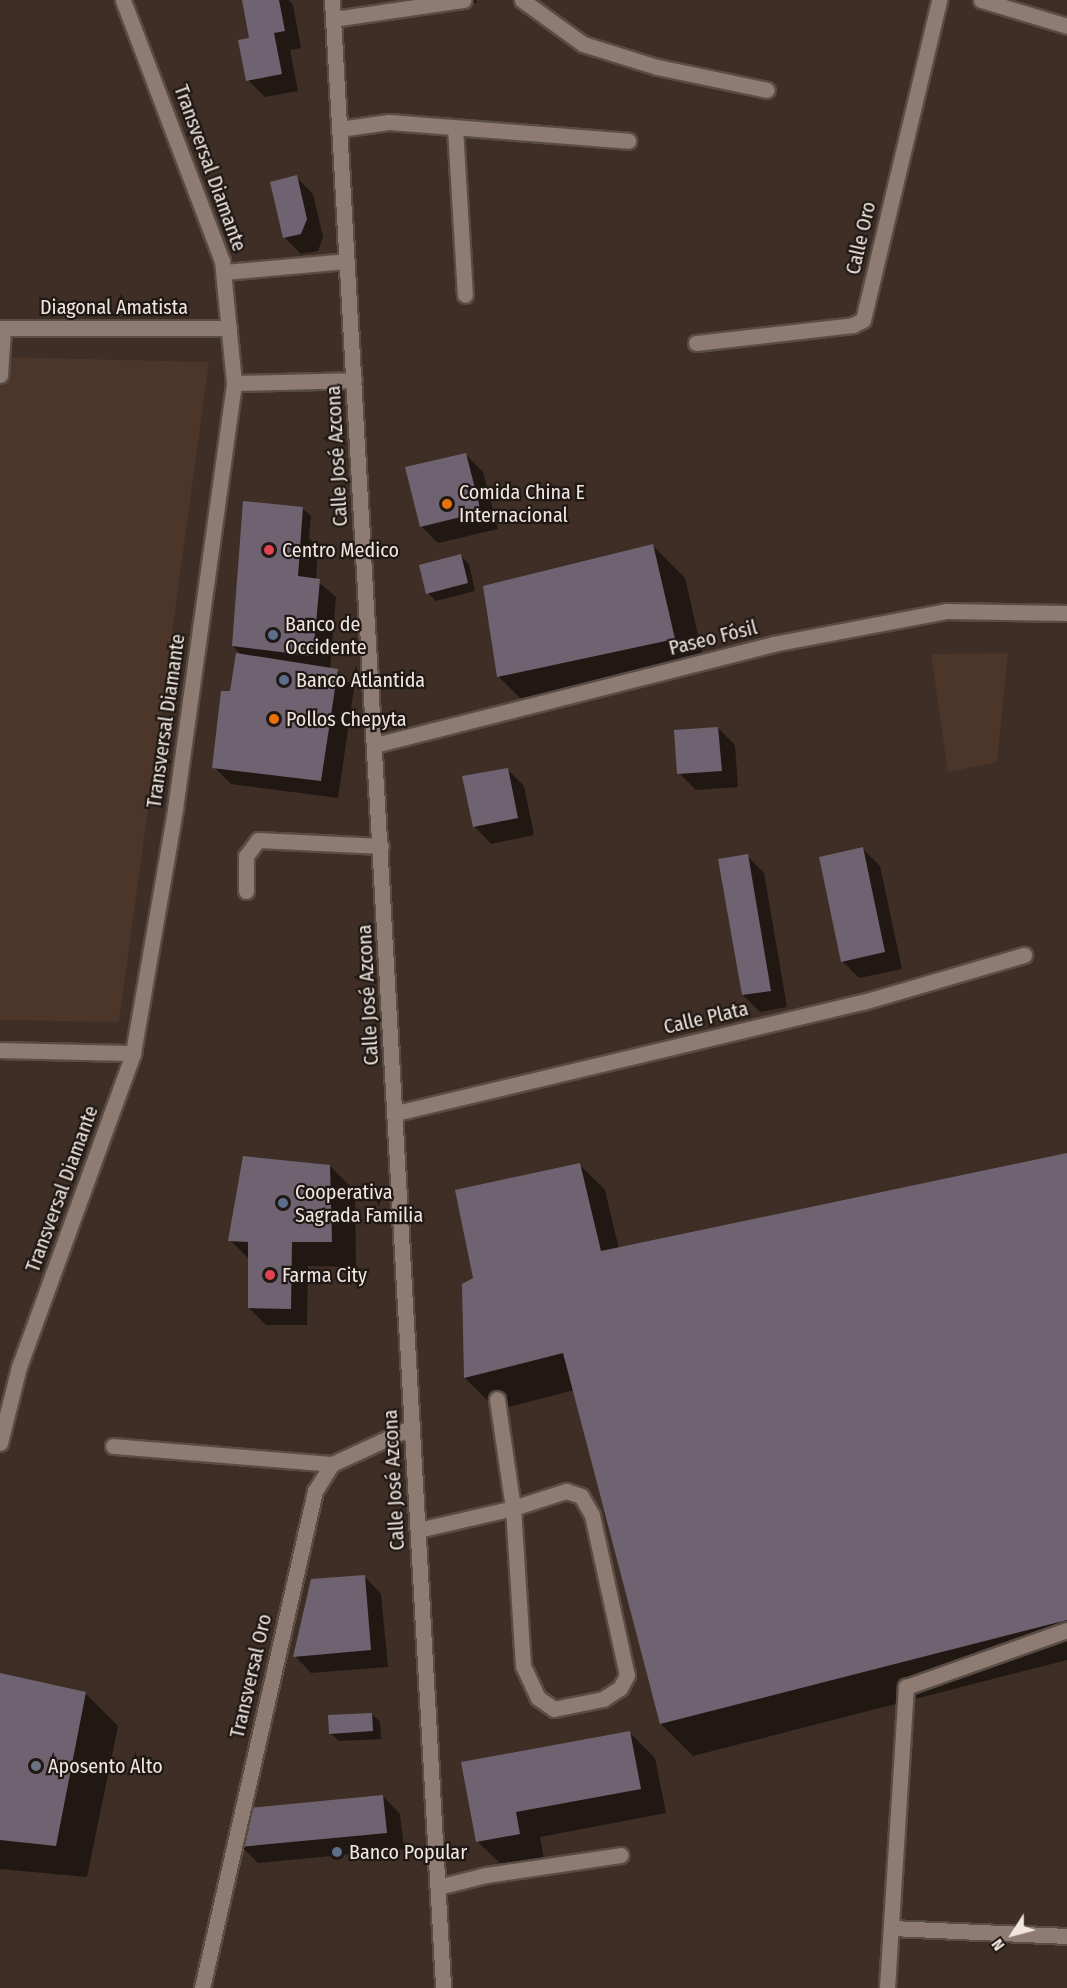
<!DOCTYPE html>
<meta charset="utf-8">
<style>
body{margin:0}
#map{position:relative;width:1067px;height:1988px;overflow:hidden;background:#3e2e25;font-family:"Fira Sans Condensed",sans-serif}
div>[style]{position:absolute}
.built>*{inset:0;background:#4c362a}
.shadow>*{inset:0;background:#0007}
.building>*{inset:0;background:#6f6372}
.roads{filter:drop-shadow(2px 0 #594c45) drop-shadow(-2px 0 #594c45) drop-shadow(0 2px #594c45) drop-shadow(0 -2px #594c45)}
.lane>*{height:15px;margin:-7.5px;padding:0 7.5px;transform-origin:7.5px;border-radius:7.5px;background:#8e7b71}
.street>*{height:15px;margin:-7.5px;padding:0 7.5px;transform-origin:7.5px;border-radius:7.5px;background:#8e7b71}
.secondary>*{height:15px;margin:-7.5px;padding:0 7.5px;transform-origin:7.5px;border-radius:7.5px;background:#8e7b71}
.dots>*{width:16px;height:16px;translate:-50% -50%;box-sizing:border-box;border:3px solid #1f1814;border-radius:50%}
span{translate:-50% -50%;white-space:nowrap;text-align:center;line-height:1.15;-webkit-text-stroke:4.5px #1f1814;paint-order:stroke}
.street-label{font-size:20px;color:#f1e6e0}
.poi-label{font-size:20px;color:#f1e6e0}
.left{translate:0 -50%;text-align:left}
.north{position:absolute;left:983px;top:1904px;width:60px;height:60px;-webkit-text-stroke:4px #1f1814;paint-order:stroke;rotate:234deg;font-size:16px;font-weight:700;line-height:24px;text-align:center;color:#f1e6e0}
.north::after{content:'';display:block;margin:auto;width:21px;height:27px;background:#f1e6e0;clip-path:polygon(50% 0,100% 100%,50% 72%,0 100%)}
</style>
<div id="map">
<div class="built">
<div style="clip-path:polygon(0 357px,209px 362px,119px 1022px,0 1020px)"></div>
<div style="clip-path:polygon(1008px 653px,997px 762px,948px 772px,931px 654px)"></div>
</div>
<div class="shadow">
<div style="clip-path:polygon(243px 0,289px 0,293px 5px,301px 48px,290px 50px,298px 91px,265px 97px,248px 80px,250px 39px)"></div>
<div style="clip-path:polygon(396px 0,476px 0,477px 3px,406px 10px)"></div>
<div style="clip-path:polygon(296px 177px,313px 194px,323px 237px,318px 251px,301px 254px,284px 237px)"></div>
<div style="clip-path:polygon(466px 455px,483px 472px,498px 529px,438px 543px,421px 526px)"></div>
<div style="clip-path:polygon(302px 508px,311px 516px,309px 538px,318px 547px,316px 580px,336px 597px,330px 670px,337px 671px,354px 688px,338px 798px,231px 784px,214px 767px,243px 656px,233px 646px)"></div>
<div style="clip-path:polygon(653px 546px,685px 578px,706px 670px,530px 708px,498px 676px)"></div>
<div style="clip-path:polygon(461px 556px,469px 564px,475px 591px,436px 601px,428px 593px)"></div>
<div style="clip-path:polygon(718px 728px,735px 745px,738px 787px,696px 790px,679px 773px)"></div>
<div style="clip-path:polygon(507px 769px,524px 786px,534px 835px,491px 844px,474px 826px)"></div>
<div style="clip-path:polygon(863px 849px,880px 866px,902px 969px,859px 978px,842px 961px)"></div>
<div style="clip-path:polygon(747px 856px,764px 873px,787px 1007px,760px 1012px,743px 995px)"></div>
<div style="clip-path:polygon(1067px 1155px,1067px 1660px,693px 1756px,661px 1724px,574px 1390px,497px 1410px,465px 1378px,476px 1278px,580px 1165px,605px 1190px,619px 1249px)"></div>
<div style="clip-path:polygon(330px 1166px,355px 1191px,356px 1267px,308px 1266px,307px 1325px,266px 1325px,249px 1308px,250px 1260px,230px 1240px)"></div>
<div style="clip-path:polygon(364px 1576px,381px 1594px,388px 1667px,311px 1673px,295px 1656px)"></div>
<div style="clip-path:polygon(0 1675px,86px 1694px,118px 1726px,87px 1877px,0 1869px)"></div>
<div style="clip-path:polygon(372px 1714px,380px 1722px,381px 1739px,339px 1741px,330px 1733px)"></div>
<div style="clip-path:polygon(630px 1733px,655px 1758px,666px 1813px,540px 1837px,544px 1859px,503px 1866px,477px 1841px,463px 1763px)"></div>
<div style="clip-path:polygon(383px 1796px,400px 1814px,404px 1849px,258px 1863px,241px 1846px)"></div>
</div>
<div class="building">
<div style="clip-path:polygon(242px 0,279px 0,285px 31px,274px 33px,282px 74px,246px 81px,238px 40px,249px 38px)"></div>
<div style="clip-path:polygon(297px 175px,307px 219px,301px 234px,283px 238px,270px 182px)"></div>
<div style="clip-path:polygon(466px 453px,481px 512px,420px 527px,405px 467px)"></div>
<div style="clip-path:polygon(243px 501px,303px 507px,298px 576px,320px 579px,313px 656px,232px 646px)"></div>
<div style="clip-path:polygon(653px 544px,675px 639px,497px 677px,483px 586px)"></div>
<div style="clip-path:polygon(461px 554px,468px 583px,426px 594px,419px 565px)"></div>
<div style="clip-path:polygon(236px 653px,338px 669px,321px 781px,212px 768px,221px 691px,230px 691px)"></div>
<div style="clip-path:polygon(718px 727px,722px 771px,677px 774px,674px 730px)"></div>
<div style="clip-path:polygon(508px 768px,518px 818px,473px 827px,462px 776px)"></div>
<div style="clip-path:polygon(863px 847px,885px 952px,841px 962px,819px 857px)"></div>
<div style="clip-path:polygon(748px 854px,771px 991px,742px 995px,718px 859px)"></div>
<div style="clip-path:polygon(1067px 1153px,1067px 1620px,660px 1724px,563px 1353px,464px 1378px,462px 1284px,473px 1278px,455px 1190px,580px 1163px,601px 1251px)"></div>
<div style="clip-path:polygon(243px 1156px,330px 1165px,332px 1242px,292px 1242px,291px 1309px,248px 1308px,248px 1242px,228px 1241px)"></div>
<div style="clip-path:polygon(365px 1575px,371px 1650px,293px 1657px,311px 1579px)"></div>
<div style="clip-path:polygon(0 1673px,86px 1692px,56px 1846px,0 1840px)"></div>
<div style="clip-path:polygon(372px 1713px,373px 1731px,329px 1734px,328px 1715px)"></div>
<div style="clip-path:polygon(630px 1731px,641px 1789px,516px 1812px,520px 1834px,476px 1842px,461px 1762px)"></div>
<div style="clip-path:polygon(383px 1795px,387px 1833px,239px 1847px,249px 1808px)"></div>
</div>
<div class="roads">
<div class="lane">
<div style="left:522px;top:0;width:75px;rotate:35.8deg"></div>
<div style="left:583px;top:44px;width:77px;rotate:17.3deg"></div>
<div style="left:657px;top:67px;width:112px;rotate:11.8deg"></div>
<div style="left:333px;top:19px;width:132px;rotate:-8.3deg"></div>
<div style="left:455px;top:128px;width:167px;rotate:86.6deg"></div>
<div style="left:339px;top:129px;width:50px;rotate:-8deg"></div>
<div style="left:389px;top:122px;width:240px;rotate:4.5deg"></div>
<div style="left:0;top:375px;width:47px;rotate:-86.3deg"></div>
<div style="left:246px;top:891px;width:35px;rotate:-90deg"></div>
<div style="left:246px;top:856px;width:20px;rotate:-53deg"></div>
<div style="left:258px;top:840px;width:123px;rotate:2.8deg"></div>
<div style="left:113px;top:1446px;width:220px;rotate:4.7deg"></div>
<div style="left:418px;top:1530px;width:98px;rotate:-13deg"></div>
<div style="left:513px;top:1508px;width:56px;rotate:-17.8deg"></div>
<div style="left:566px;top:1491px;width:16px;rotate:18deg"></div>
<div style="left:581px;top:1496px;width:22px;rotate:60deg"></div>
<div style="left:592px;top:1515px;width:164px;rotate:77.7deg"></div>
<div style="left:627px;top:1675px;width:15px;rotate:118deg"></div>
<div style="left:620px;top:1688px;width:20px;rotate:147deg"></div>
<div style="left:603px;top:1699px;width:50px;rotate:168.5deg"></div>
<div style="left:554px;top:1709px;width:19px;rotate:-145deg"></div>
<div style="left:538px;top:1698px;width:35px;rotate:-115deg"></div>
<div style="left:523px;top:1666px;width:158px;rotate:-93.6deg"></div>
<div style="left:513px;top:1508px;width:110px;rotate:-98.4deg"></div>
<div style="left:438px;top:1887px;width:49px;rotate:-14deg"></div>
<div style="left:486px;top:1875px;width:136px;rotate:-8.4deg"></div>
<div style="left:891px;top:1928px;width:176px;rotate:2.6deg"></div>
</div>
<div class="street">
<div style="left:981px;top:0;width:90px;rotate:16.8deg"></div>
<div style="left:224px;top:272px;width:123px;rotate:-5.1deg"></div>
<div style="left:0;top:328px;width:229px"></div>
<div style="left:696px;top:343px;width:158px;rotate:-6.5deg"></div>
<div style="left:853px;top:325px;width:11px;rotate:-27deg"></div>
<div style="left:863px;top:320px;width:329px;rotate:-76.6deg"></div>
<div style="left:234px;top:383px;width:120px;rotate:-1.4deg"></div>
<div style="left:375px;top:745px;width:411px;rotate:-14.2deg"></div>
<div style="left:773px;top:644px;width:176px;rotate:-10.8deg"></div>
<div style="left:946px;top:611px;width:121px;rotate:0.9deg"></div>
<div style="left:0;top:1050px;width:133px;rotate:1.3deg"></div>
<div style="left:396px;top:1113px;width:480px;rotate:-13.4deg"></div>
<div style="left:863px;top:1002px;width:168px;rotate:-16.3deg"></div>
<div style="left:0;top:1443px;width:78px;rotate:-76deg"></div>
<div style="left:19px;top:1367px;width:334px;rotate:-70deg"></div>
<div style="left:133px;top:1053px;width:248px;rotate:-80.2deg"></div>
<div style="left:175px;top:809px;width:430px;rotate:-82.1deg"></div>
<div style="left:234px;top:383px;width:123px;rotate:-95.6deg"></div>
<div style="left:222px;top:261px;width:279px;rotate:-110.8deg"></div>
<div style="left:202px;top:1988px;width:510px;rotate:-77.19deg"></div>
<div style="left:315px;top:1491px;width:32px;rotate:-58deg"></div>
<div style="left:332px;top:1464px;width:88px;rotate:-24.8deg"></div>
<div style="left:887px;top:1988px;width:302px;rotate:-86.4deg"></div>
<div style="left:906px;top:1687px;width:171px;rotate:-19.5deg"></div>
</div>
<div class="secondary">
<div style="left:332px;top:0;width:1991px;rotate:86.8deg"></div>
</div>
</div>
<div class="dots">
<div style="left:447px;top:504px;background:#e8710a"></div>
<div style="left:269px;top:550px;background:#e0444e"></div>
<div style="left:273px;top:635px;background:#5c6f8a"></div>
<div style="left:284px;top:680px;background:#5c6f8a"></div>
<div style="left:274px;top:719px;background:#e8710a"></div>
<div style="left:283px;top:1203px;background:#5c6f8a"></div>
<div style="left:270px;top:1275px;background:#e0444e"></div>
<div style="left:36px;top:1766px;background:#6b7280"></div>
<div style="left:337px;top:1852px;background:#5c6f8a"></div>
</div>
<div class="street-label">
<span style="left:210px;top:168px;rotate:70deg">Transversal Diamante</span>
<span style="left:861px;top:238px;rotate:-77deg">Calle Oro</span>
<span style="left:114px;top:307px">Diagonal Amatista</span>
<span style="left:337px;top:456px;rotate:-93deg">Calle José Azcona</span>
<span style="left:713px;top:638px;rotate:-14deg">Paseo Fósil</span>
<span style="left:166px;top:721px;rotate:-82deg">Transversal Diamante</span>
<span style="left:368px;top:995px;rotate:-93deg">Calle José Azcona</span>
<span style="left:706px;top:1018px;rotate:-13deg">Calle Plata</span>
<span style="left:62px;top:1189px;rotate:-70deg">Transversal Diamante</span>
<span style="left:394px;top:1480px;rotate:-93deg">Calle José Azcona</span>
<span style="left:251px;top:1676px;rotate:-77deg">Transversal Oro</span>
</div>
<div class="poi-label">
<span class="left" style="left:459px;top:504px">Comida China E<br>Internacional</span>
<span class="left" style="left:282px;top:550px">Centro Medico</span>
<span class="left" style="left:285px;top:636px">Banco de<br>Occidente</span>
<span class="left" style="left:296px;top:680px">Banco Atlantida</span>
<span class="left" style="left:286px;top:719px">Pollos Chepyta</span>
<span class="left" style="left:295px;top:1204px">Cooperativa<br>Sagrada Familia</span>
<span class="left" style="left:282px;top:1275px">Farma City</span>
<span class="left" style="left:48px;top:1766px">Aposento Alto</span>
<span class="left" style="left:349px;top:1852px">Banco Popular</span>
</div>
<div class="north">N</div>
</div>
